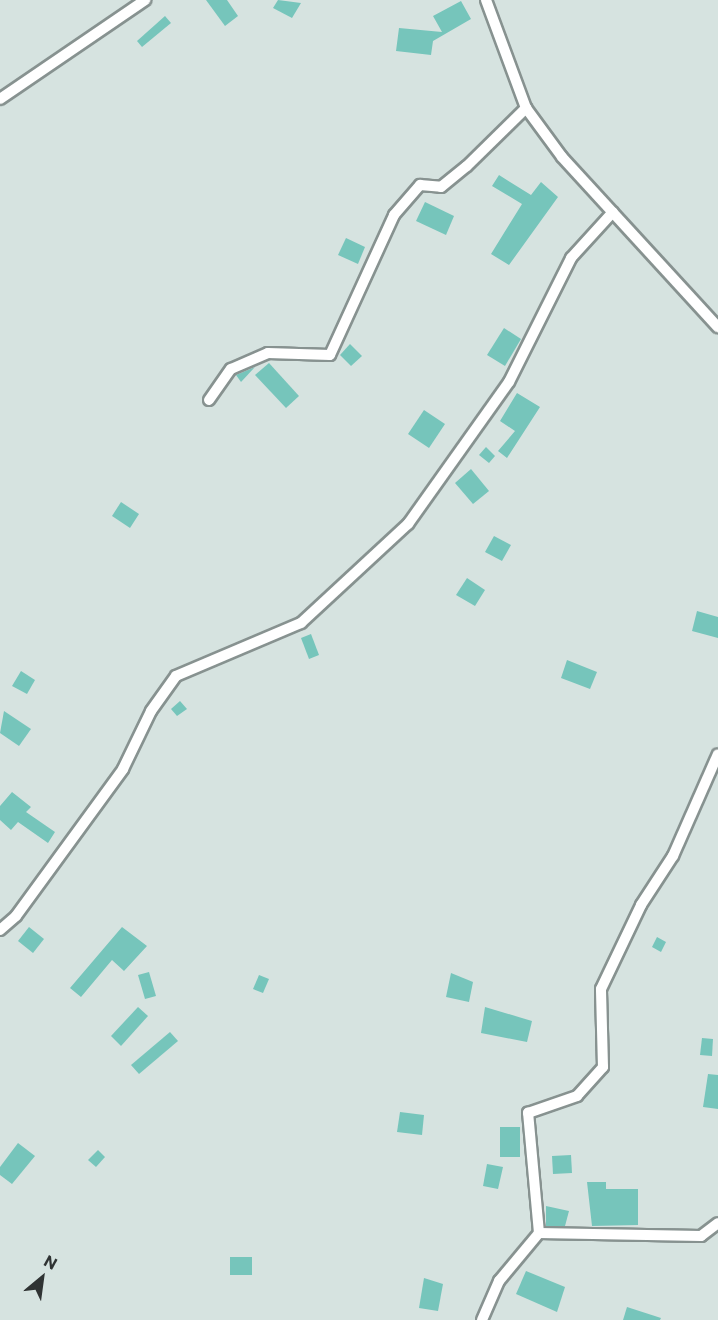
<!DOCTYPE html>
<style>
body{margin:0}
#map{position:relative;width:718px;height:1320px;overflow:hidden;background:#d6e3e0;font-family:Commissioner,sans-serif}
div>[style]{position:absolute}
.building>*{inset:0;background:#76c5bb}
.roads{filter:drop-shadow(2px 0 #879290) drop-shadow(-2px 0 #879290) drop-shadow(0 2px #879290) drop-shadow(0 -2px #879290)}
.minor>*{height:10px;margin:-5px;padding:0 5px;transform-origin:5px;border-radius:5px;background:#fff}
span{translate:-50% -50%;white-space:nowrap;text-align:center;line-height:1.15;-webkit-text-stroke:5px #d6e3e0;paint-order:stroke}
.north{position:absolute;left:12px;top:1248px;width:60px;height:60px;-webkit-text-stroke:4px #d6e3e0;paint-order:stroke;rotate:29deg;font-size:16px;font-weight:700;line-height:24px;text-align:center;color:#2f3333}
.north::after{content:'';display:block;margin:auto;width:21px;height:27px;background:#2f3333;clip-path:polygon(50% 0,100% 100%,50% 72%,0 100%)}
</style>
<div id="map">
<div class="building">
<div style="clip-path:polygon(206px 0,227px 0,238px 16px,225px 26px)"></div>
<div style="clip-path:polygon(278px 0,301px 3px,292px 18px,273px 8px)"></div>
<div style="clip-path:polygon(461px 1px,471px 19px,433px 41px,431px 55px,396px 51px,399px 28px,442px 32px,433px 16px)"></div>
<div style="clip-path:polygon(165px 16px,171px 23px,142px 47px,137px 41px)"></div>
<div style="clip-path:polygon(499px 175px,531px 195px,541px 182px,558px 197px,509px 265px,491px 254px,522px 204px,492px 186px)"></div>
<div style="clip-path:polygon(425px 202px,454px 216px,446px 235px,416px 221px)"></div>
<div style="clip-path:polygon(346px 238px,365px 247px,358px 264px,338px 255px)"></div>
<div style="clip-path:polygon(504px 328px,521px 339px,505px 366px,487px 355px)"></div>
<div style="clip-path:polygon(350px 344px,362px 356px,351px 366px,340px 355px)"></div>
<div style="clip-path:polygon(269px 363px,299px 396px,286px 408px,255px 375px)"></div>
<div style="clip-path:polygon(255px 367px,241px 382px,236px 375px)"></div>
<div style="clip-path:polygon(517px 393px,540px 407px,507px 458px,498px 451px,515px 431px,500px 421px)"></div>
<div style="clip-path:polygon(424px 410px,445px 424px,429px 448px,408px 434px)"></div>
<div style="clip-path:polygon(486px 447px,495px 456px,489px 463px,479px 455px)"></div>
<div style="clip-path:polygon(471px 469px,489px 491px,473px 504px,455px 483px)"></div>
<div style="clip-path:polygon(121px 502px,139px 514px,130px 528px,112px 516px)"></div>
<div style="clip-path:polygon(494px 536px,511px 545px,502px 561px,485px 552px)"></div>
<div style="clip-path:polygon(467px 578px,485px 590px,475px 606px,456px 595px)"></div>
<div style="clip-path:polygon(697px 611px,718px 617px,718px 638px,692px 631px)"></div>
<div style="clip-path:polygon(311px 634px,319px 655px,309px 659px,301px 638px)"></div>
<div style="clip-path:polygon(567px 660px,597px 672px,590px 689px,561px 678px)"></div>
<div style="clip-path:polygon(21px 671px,35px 680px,27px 694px,12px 686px)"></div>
<div style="clip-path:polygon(180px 701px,187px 709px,177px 716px,171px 709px)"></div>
<div style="clip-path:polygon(4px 711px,31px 729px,19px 746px,0 733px)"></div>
<div style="clip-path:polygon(12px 792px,31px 807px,26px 812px,55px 832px,48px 843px,18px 822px,11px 830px,0 820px,0 806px)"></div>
<div style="clip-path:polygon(29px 927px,44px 939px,33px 953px,18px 941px)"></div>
<div style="clip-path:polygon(122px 927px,147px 946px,124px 971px,112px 960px,81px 997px,70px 988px)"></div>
<div style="clip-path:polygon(657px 937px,666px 942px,661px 952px,652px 947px)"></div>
<div style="clip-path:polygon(149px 972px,156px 996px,145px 999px,138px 975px)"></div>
<div style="clip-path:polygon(451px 973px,473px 982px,469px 1002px,446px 997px)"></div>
<div style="clip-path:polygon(259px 975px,269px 979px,263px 993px,253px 989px)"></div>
<div style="clip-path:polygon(138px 1007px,148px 1016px,121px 1046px,111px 1036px)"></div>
<div style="clip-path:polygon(485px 1007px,532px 1021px,527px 1042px,481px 1033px)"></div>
<div style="clip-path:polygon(170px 1032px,178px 1041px,139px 1074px,131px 1065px)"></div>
<div style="clip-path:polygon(702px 1038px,713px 1039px,712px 1056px,700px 1055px)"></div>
<div style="clip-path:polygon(708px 1074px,718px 1075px,718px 1109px,703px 1107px)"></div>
<div style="clip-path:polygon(400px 1112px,424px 1115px,422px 1135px,397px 1132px)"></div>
<div style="clip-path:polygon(500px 1127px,520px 1127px,520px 1157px,500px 1157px)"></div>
<div style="clip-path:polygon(18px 1143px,35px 1156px,12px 1184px,0 1175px,0 1167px)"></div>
<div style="clip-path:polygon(98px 1150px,105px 1157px,96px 1167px,88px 1160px)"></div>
<div style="clip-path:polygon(571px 1155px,572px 1173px,553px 1174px,552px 1156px)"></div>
<div style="clip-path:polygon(487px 1164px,503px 1167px,498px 1189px,483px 1186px)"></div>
<div style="clip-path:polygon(587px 1182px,606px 1182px,606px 1189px,638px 1189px,638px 1225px,592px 1226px)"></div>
<div style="clip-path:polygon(546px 1206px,569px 1211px,565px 1226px,546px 1226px)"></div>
<div style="clip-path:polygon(230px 1257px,252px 1257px,252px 1275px,230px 1275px)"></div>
<div style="clip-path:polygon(526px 1271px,565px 1287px,557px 1312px,516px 1294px)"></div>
<div style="clip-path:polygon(424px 1278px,443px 1284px,438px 1311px,419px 1308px)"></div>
<div style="clip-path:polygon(627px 1307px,661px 1318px,660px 1320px,623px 1320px)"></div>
</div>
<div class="roads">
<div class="minor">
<div style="left:486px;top:0;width:115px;rotate:69.7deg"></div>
<div style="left:526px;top:108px;width:61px;rotate:53.7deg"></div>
<div style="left:562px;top:157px;width:231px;rotate:47.5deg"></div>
<div style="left:0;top:99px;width:176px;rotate:-34.3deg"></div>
<div style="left:209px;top:400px;width:38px;rotate:-55deg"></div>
<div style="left:231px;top:369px;width:40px;rotate:-23.4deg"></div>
<div style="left:268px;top:353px;width:62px;rotate:1.8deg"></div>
<div style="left:330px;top:355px;width:154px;rotate:-65.4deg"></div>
<div style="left:394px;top:215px;width:40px;rotate:-49deg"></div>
<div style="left:420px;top:185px;width:21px;rotate:5deg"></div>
<div style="left:441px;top:187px;width:33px;rotate:-39deg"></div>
<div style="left:467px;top:166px;width:83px;rotate:-44.5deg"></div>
<div style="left:0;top:930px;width:21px;rotate:-41deg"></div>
<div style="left:16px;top:916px;width:182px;rotate:-53.9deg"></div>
<div style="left:123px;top:769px;width:64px;rotate:-64.2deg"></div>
<div style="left:151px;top:711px;width:43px;rotate:-54.5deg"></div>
<div style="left:176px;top:676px;width:136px;rotate:-23deg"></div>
<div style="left:301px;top:623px;width:146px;rotate:-42.8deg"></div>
<div style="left:408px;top:524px;width:174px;rotate:-54.6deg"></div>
<div style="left:509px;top:382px;width:139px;rotate:-63.4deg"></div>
<div style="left:571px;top:258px;width:62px;rotate:-47.6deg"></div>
<div style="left:539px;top:1233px;width:162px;rotate:1.1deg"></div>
<div style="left:701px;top:1236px;width:21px;rotate:-37deg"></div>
<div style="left:482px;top:1320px;width:43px;rotate:-66.4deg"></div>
<div style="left:499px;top:1281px;width:62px;rotate:-50.2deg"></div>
<div style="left:539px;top:1233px;width:121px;rotate:-95.2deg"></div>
<div style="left:528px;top:1113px;width:52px;rotate:-19.1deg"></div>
<div style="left:577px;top:1096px;width:39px;rotate:-48deg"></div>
<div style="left:603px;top:1067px;width:78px;rotate:-91.5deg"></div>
<div style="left:601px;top:989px;width:93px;rotate:-64.5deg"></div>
<div style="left:641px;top:905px;width:59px;rotate:-56.9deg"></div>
<div style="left:673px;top:856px;width:111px;rotate:-66.2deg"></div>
</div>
</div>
<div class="north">N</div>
</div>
